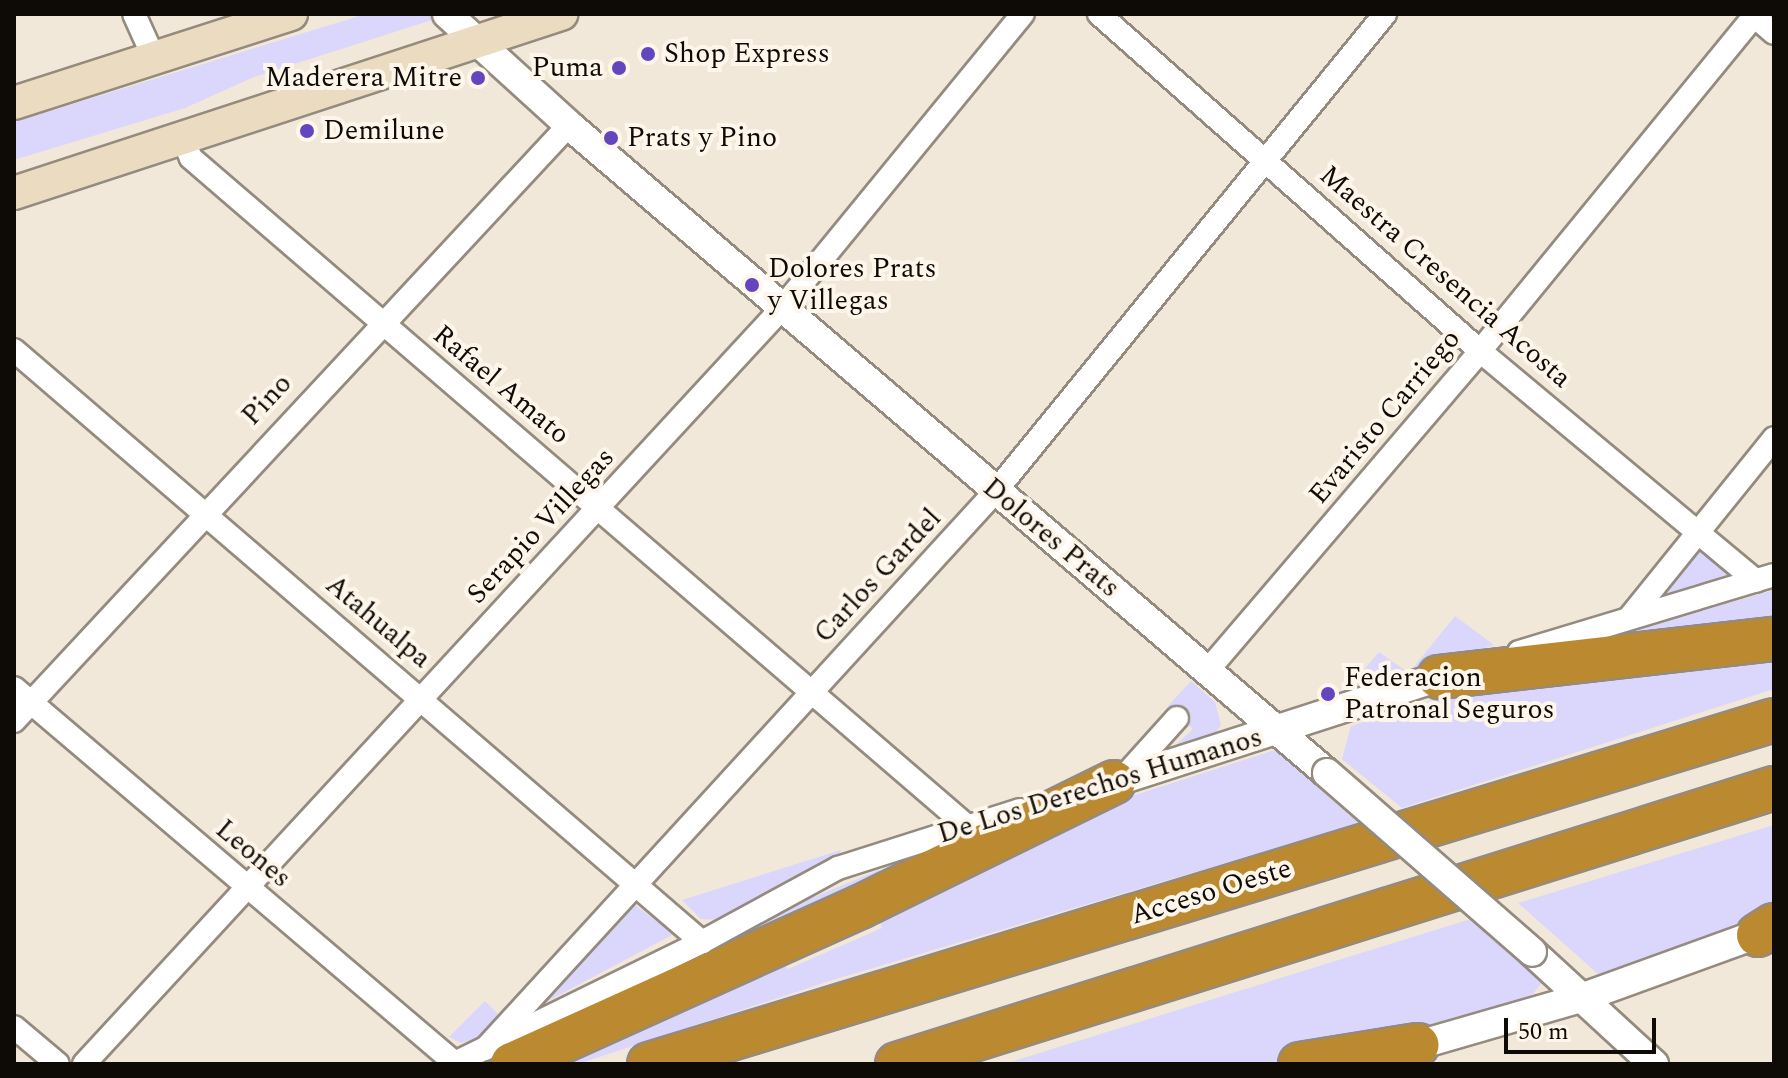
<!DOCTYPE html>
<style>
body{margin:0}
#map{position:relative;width:1788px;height:1078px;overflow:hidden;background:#f2e8da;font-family:Spectral,serif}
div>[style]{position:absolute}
.green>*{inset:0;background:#dad6fc}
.roads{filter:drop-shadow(2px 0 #948b7e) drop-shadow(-2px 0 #948b7e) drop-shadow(0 2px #948b7e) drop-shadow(0 -2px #948b7e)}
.minor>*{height:22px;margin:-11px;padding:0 11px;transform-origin:11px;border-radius:11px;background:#fff}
.tertiary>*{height:28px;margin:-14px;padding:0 14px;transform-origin:14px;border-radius:14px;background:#fff}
.secondary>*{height:32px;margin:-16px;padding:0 16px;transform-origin:16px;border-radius:16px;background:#ebdcc1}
.motorway>*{height:42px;margin:-21px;padding:0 21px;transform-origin:21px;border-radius:21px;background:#bb892f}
.bridges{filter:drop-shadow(2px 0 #948b7e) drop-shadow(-2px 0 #948b7e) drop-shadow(0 2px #948b7e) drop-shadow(0 -2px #948b7e)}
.tertiary-bridge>*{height:28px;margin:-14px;padding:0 14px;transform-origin:14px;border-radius:14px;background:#fff}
.dots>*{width:22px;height:22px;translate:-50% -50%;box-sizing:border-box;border:4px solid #fef6ea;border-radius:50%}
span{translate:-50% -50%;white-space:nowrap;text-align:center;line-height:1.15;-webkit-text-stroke:8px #fef6ea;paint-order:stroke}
.poi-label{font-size:28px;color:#0e0b07}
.left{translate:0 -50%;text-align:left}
.right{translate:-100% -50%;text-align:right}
.street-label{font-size:28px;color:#0e0b07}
.frame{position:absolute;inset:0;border:16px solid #0e0b07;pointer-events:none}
.scale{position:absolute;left:1504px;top:1018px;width:152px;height:36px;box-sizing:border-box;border:4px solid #0e0b07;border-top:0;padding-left:10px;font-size:24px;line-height:28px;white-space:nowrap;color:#0e0b07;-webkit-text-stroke:6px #fef6ea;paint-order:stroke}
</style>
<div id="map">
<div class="green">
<div style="clip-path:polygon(366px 14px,430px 14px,435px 19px,254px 77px,185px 108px,14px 160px,14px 122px)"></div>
<div style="clip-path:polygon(1699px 542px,1744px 577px,1648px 605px)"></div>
<div style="clip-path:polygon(1774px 590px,1774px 632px,1545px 657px,1623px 633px)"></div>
<div style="clip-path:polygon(1455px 616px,1494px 645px,1408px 674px,1342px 695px,1379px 652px,1409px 673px)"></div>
<div style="clip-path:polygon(1774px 648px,1774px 689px,1402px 808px,1342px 759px,1351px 726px,1455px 693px)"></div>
<div style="clip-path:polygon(1191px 681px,1215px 702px,1221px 725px,1214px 735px,1167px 753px,1193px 729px,1168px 706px)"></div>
<div style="clip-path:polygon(1275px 750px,1359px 823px,826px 982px,578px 1064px,544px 1064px,775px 956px,788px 969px,882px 928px,878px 918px,1123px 799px)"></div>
<div style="clip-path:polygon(1774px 825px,1774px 912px,1636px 964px,1598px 974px,1518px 903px)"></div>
<div style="clip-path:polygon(841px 850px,837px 863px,722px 920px,701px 919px,682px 900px)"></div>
<div style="clip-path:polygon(879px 870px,881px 874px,497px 1064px,476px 1064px,640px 990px,797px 904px)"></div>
<div style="clip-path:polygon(635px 905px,674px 934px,544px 1003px)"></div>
<div style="clip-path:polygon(1474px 918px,1546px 977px,1533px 994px,1512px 1005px,1381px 1042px,1267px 1064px,1004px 1064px)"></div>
<div style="clip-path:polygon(485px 1001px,501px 1017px,479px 1038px,461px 1043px,449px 1037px)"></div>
</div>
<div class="roads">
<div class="minor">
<div style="left:134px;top:14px;width:48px;rotate:65.6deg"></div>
<div style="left:1099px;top:14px;width:509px;rotate:41.49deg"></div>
<div style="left:1480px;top:351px;width:359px;rotate:39.8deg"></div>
<div style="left:1752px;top:14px;width:29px;rotate:41deg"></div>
<div style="left:184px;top:141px;width:18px;rotate:68deg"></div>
<div style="left:191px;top:158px;width:1024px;rotate:40.72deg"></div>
<div style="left:14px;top:350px;width:908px;rotate:40.71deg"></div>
<div style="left:1629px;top:618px;width:231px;rotate:-51.1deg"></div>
<div style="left:1519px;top:652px;width:266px;rotate:-16.8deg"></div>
<div style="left:1208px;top:670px;width:419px;rotate:-49.5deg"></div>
<div style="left:1480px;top:351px;width:436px;rotate:-50.7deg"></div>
<div style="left:14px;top:688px;width:579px;rotate:40.38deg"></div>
<div style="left:14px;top:721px;width:814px;rotate:-47.04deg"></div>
<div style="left:1122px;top:779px;width:82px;rotate:-48deg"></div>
<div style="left:14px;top:1027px;width:57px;rotate:40.1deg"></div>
<div style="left:485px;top:1049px;width:755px;rotate:-47.52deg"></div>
<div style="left:995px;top:492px;width:617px;rotate:-50.79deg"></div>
<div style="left:84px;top:1064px;width:1029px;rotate:-47.28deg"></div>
<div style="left:782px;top:308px;width:380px;rotate:-50.7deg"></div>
<div style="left:453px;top:1064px;width:277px;rotate:-26.1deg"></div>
<div style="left:702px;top:942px;width:155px;rotate:-28.6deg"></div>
<div style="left:838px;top:868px;width:191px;rotate:-17.7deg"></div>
</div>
<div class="tertiary">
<div style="left:447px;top:14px;width:165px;rotate:42.3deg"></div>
<div style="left:569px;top:125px;width:997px;rotate:40.53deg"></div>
<div style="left:1114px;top:782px;width:342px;rotate:-17.9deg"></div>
<div style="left:1532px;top:952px;width:166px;rotate:42.6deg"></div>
<div style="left:1401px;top:1050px;width:187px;rotate:-16.1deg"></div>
<div style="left:1581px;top:998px;width:203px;rotate:-19.9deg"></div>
</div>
<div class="secondary">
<div style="left:14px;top:103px;width:291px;rotate:-17.8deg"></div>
<div style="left:14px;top:193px;width:576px;rotate:-18.12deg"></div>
</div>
<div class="motorway">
<div style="left:1439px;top:677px;width:337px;rotate:-6.5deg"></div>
<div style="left:1758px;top:935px;width:19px;rotate:-32deg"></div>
<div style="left:512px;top:1064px;width:382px;rotate:-24.3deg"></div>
<div style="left:860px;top:907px;width:283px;rotate:-26.2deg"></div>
<div style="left:649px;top:1064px;width:1176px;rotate:-17deg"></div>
<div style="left:897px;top:1064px;width:919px;rotate:-17.47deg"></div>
<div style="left:1300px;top:1064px;width:119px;rotate:-9.2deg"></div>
</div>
</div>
<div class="bridges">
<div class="tertiary-bridge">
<div style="left:1327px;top:773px;width:272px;rotate:41.1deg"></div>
</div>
</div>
<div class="dots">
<div style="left:648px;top:54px;background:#6445be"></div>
<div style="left:619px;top:68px;background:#6445be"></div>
<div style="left:478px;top:78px;background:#6445be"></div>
<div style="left:307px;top:131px;background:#6445be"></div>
<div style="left:611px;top:138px;background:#6445be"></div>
<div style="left:752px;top:285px;background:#6445be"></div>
<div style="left:1328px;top:694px;background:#6445be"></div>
</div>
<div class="poi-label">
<span class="left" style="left:664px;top:54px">Shop Express</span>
<span class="right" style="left:603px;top:68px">Puma</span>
<span class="right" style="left:462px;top:78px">Maderera Mitre</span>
<span class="left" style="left:323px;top:131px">Demilune</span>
<span class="left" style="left:627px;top:138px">Prats y Pino</span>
<span class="left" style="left:768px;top:285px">Dolores Prats<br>y Villegas</span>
<span class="left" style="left:1344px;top:694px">Federacion<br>Patronal Seguros</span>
</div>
<div class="street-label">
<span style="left:1445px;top:277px;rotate:41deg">Maestra Cresencia Acosta</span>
<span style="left:501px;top:385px;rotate:40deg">Rafael Amato</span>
<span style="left:267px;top:400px;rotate:-47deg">Pino</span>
<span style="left:1385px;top:417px;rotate:-50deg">Evaristo Carriego</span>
<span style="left:541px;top:526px;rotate:-47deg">Serapio Villegas</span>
<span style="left:1051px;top:538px;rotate:40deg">Dolores Prats</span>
<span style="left:878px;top:576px;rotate:-47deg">Carlos Gardel</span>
<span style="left:378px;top:622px;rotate:40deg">Atahualpa</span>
<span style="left:1100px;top:786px;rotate:-17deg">De Los Derechos Humanos</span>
<span style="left:253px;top:854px;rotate:40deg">Leones</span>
<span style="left:1211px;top:892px;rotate:-17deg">Acceso Oeste</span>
</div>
<div class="frame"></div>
<div class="scale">50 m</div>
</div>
